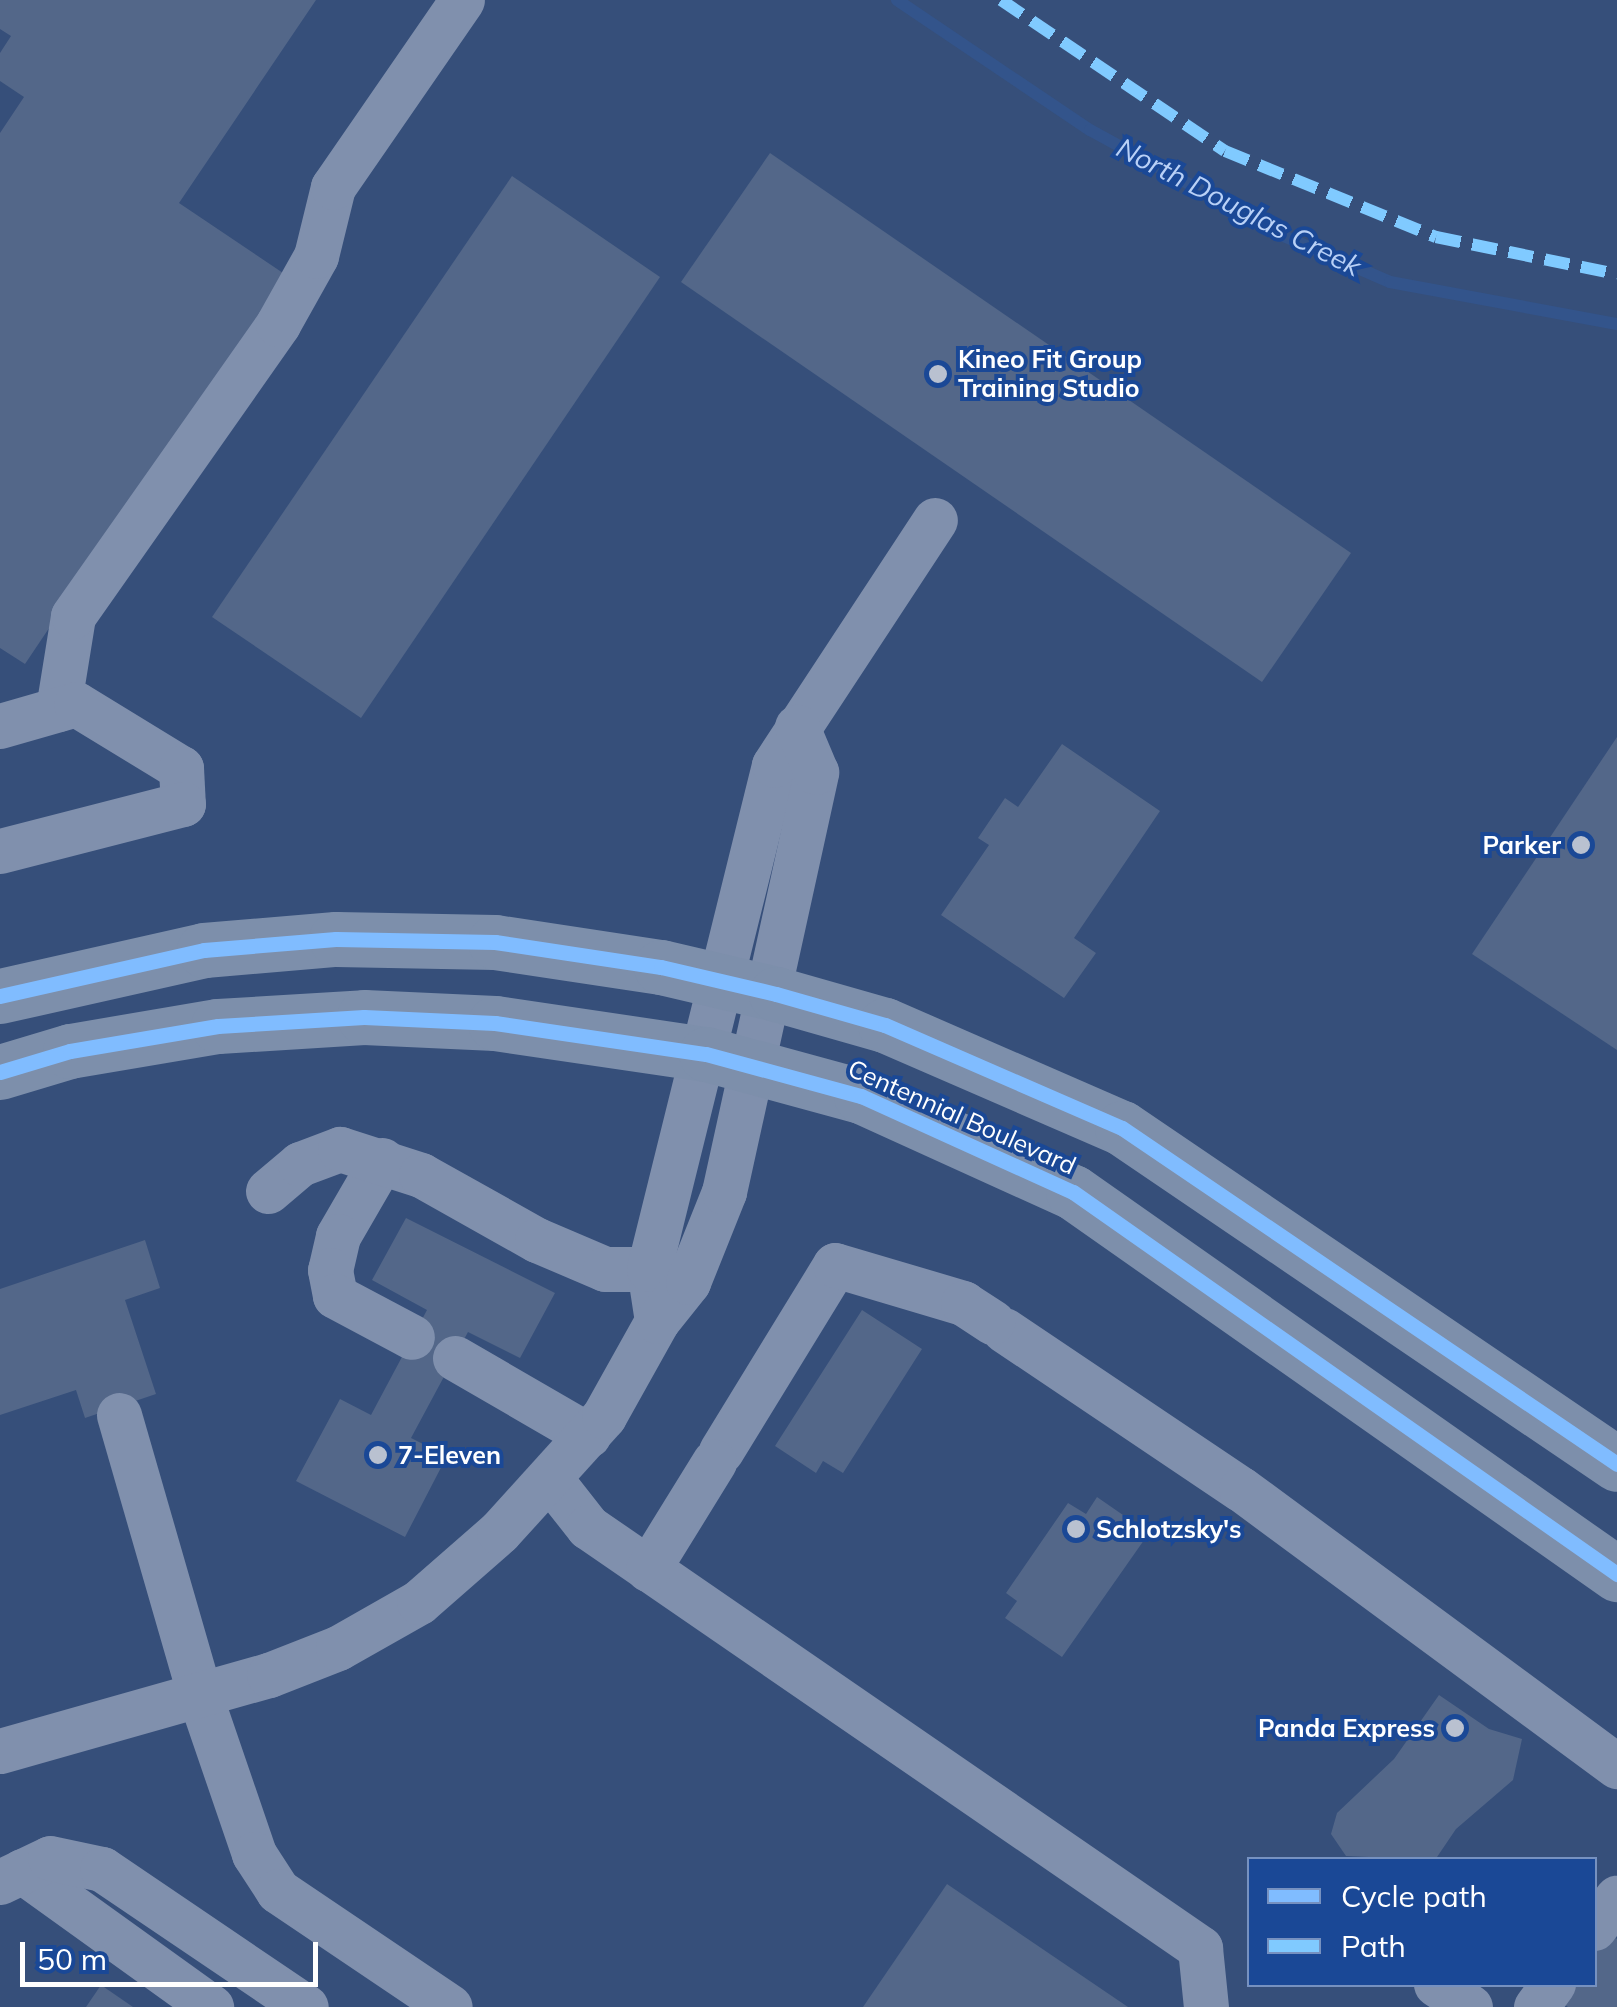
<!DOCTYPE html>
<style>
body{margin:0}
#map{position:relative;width:1617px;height:2007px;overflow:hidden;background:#364f7a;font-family:Mulish,sans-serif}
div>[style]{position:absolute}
.stream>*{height:12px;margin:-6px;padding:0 6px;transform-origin:6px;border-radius:6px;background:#33548b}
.building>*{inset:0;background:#536789}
.minor>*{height:45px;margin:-22.5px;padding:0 22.5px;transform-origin:22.5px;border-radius:22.5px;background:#8090ad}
.major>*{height:55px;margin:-27.5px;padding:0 27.5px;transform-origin:27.5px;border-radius:27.5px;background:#7d8fab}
.quiet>*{height:12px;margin-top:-6px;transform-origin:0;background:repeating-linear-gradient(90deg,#80caff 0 25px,transparent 0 37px)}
.cycleway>*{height:15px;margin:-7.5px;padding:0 7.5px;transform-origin:7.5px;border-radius:7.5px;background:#80bcff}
.dots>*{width:28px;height:28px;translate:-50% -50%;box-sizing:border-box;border:5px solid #1a4896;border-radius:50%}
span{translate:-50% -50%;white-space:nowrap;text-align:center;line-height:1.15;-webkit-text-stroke:8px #1a4896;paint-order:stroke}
.poi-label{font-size:25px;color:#fff;font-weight:700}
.left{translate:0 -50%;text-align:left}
.right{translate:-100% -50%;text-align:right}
.street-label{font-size:25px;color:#fff}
.water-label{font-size:28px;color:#b9d1f7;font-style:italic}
.legend{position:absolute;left:1247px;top:1857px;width:350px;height:130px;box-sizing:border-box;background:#1a4896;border:2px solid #7691c0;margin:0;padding:12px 18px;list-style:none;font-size:30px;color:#fff}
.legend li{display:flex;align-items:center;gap:20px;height:50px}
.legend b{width:50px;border:2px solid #7691c0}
.scale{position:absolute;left:20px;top:1942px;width:298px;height:45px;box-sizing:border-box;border:5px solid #fff;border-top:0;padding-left:12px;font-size:30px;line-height:35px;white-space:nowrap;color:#fff;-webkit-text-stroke:8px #1a4896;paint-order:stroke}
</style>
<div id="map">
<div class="stream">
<div style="left:897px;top:0;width:233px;rotate:34deg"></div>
<div style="left:1090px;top:130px;width:223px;rotate:28.6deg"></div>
<div style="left:1286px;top:237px;width:113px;rotate:23.4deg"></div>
<div style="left:1390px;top:282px;width:231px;rotate:10.5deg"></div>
</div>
<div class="building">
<div style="clip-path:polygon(0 0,316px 0,179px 203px,286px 275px,25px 664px,0 648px,0 133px,24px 97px,0 81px,0 53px,11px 36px,0 29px)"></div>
<div style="clip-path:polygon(770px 153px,1351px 553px,1262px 682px,681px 282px)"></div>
<div style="clip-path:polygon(512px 176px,660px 277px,361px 718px,212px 617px)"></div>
<div style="clip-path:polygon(1617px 737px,1617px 1050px,1472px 954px)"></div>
<div style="clip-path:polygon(1062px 744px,1160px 811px,1074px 938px,1096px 953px,1064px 998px,941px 915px,989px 845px,978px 838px,1005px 798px,1018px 807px)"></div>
<div style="clip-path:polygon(406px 1218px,555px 1293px,520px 1358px,468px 1332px,411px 1438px,447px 1456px,405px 1537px,296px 1481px,340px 1399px,371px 1415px,427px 1310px,372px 1280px)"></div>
<div style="clip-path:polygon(145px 1240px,160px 1288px,125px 1300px,156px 1394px,85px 1418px,76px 1390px,0 1415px,0 1289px)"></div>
<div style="clip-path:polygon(862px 1310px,922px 1349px,843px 1473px,823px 1461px,816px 1473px,775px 1446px)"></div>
<div style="clip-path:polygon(1097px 1497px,1149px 1533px,1062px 1657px,1005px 1618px,1017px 1601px,1006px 1593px,1068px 1503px,1086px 1514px)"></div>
<div style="clip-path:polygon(1439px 1695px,1489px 1729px,1522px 1739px,1513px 1780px,1456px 1829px,1435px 1860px,1346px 1856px,1331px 1834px,1337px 1813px,1394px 1759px)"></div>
<div style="clip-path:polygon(947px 1884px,1128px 2007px,863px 2007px)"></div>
<div style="clip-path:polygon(1594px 1924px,1617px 1939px,1617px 2007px,1568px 2007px,1535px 1984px,1594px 1984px)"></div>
<div style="clip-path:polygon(101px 1985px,133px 2007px,86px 2007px)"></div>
</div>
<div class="minor">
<div style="left:58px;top:709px;width:94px;rotate:-80.8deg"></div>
<div style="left:73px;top:616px;width:357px;rotate:-54.9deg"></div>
<div style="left:278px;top:324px;width:78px;rotate:-60.8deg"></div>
<div style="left:316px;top:256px;width:71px;rotate:-76.2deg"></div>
<div style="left:333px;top:187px;width:227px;rotate:-55.4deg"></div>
<div style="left:0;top:726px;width:79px;rotate:-16.1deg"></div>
<div style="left:76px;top:704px;width:123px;rotate:31.4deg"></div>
<div style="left:181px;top:768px;width:36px;rotate:87deg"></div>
<div style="left:183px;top:804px;width:189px;rotate:165.6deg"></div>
<div style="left:382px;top:1160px;width:88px;rotate:120.1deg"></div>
<div style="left:338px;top:1236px;width:35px;rotate:103deg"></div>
<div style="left:330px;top:1270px;width:26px;rotate:79deg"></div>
<div style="left:335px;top:1296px;width:87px;rotate:28deg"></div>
<div style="left:268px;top:1191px;width:42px;rotate:-40.2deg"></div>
<div style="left:300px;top:1164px;width:43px;rotate:-20.6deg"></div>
<div style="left:340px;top:1149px;width:85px;rotate:17.8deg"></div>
<div style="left:421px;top:1175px;width:133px;rotate:29.3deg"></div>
<div style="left:537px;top:1240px;width:74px;rotate:23.1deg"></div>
<div style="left:605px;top:1269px;width:44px"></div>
<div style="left:657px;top:1321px;width:53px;rotate:-98.7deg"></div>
<div style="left:649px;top:1269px;width:519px;rotate:-76.07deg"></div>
<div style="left:774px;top:765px;width:293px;rotate:-56.7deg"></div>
<div style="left:1004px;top:1330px;width:285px;rotate:33.9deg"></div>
<div style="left:1241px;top:1489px;width:467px;rotate:36.4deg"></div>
<div style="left:455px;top:1358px;width:154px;rotate:30.1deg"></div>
<div style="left:119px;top:1415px;width:292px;rotate:73.9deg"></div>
<div style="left:200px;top:1696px;width:167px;rotate:71.1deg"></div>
<div style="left:254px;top:1854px;width:44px;rotate:57deg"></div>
<div style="left:278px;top:1891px;width:207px;rotate:34deg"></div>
<div style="left:721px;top:1451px;width:218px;rotate:-58.5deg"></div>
<div style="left:835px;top:1265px;width:134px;rotate:16.5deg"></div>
<div style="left:963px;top:1303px;width:35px;rotate:33deg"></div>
<div style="left:551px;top:1480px;width:60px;rotate:51.8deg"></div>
<div style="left:588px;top:1527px;width:743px;rotate:34.52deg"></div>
<div style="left:1200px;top:1948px;width:59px;rotate:84.2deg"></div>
<div style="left:648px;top:1569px;width:126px;rotate:-58.3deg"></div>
<div style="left:0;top:1751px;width:280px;rotate:-15.8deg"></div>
<div style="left:269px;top:1675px;width:74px;rotate:-21.4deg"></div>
<div style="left:338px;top:1648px;width:93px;rotate:-29.6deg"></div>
<div style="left:419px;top:1602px;width:106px;rotate:-41.2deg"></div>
<div style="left:499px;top:1532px;width:156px;rotate:-47.8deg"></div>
<div style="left:604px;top:1416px;width:109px;rotate:-60.8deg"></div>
<div style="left:657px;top:1321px;width:50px;rotate:-51.5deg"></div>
<div style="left:688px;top:1282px;width:97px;rotate:-68.2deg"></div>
<div style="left:724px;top:1192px;width:430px;rotate:-77.6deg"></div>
<div style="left:816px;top:772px;width:49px;rotate:-112.9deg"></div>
<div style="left:22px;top:1871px;width:233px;rotate:35.7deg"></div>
<div style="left:0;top:1882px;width:55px;rotate:-25.6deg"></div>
<div style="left:50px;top:1858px;width:53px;rotate:11.9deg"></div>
<div style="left:102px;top:1869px;width:246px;rotate:34.1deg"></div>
<div style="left:1594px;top:1928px;width:38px;rotate:-53deg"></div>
<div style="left:1436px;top:1984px;width:41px;rotate:34.1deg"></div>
<div style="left:1536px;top:2007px;width:29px;rotate:-54deg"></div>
</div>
<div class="major">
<div style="left:0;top:996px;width:209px;rotate:-12.7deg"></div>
<div style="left:204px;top:950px;width:132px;rotate:-4.8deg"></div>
<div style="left:336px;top:939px;width:159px;rotate:1.1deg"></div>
<div style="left:495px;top:942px;width:168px;rotate:8.6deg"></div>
<div style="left:661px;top:967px;width:118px;rotate:13.2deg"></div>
<div style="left:776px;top:994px;width:113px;rotate:15.9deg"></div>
<div style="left:885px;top:1025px;width:258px;rotate:23.5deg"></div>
<div style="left:1122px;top:1128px;width:598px;rotate:34.17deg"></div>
<div style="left:0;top:1072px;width:73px;rotate:-16.7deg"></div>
<div style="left:70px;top:1051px;width:150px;rotate:-9.6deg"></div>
<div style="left:218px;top:1026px;width:146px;rotate:-3.5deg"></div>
<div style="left:364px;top:1017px;width:131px;rotate:2.6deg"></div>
<div style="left:495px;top:1023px;width:213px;rotate:8.4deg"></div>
<div style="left:706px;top:1054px;width:161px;rotate:15.2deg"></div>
<div style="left:861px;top:1096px;width:233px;rotate:24.4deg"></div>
<div style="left:1073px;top:1192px;width:665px;rotate:35.08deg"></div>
</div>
<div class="quiet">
<div style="left:1001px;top:0;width:270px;rotate:34deg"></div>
<div style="left:1225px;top:151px;width:228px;rotate:22.2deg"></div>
<div style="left:1436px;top:237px;width:185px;rotate:11.6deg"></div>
</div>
<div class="cycleway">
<div style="left:0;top:996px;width:209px;rotate:-12.7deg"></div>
<div style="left:204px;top:950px;width:132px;rotate:-4.8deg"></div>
<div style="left:336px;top:939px;width:159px;rotate:1.1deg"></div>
<div style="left:495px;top:942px;width:168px;rotate:8.6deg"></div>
<div style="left:661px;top:967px;width:118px;rotate:13.2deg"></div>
<div style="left:776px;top:994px;width:113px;rotate:15.9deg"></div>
<div style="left:885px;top:1025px;width:258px;rotate:23.5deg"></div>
<div style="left:1122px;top:1128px;width:598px;rotate:34.17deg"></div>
<div style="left:0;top:1072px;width:73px;rotate:-16.7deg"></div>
<div style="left:70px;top:1051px;width:150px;rotate:-9.6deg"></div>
<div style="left:218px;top:1026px;width:146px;rotate:-3.5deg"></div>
<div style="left:364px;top:1017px;width:131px;rotate:2.6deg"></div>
<div style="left:495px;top:1023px;width:213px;rotate:8.4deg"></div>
<div style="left:706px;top:1054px;width:161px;rotate:15.2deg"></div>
<div style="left:861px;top:1096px;width:233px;rotate:24.4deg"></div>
<div style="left:1073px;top:1192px;width:665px;rotate:35.08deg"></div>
</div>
<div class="dots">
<div style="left:938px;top:374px;background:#b9c1d0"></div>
<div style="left:1581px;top:845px;background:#b9c1d0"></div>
<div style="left:378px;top:1455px;background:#b9c1d0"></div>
<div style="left:1076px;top:1529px;background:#b9c1d0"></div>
<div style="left:1455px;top:1728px;background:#b9c1d0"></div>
</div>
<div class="poi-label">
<span class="left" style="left:958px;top:374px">Kineo Fit Group<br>Training Studio</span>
<span class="right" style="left:1561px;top:845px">Parker</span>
<span class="left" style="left:398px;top:1455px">7-Eleven</span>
<span class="left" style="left:1096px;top:1529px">Schlotzsky's</span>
<span class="right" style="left:1435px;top:1728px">Panda Express</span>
</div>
<div class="street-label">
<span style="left:962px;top:1117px;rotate:24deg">Centennial Boulevard</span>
</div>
<div class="water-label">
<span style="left:1239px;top:207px;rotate:27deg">North Douglas Creek</span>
</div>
<ul class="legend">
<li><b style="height:12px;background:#80bcff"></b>Cycle path</li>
<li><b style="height:12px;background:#80caff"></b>Path</li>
</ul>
<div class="scale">50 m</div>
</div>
